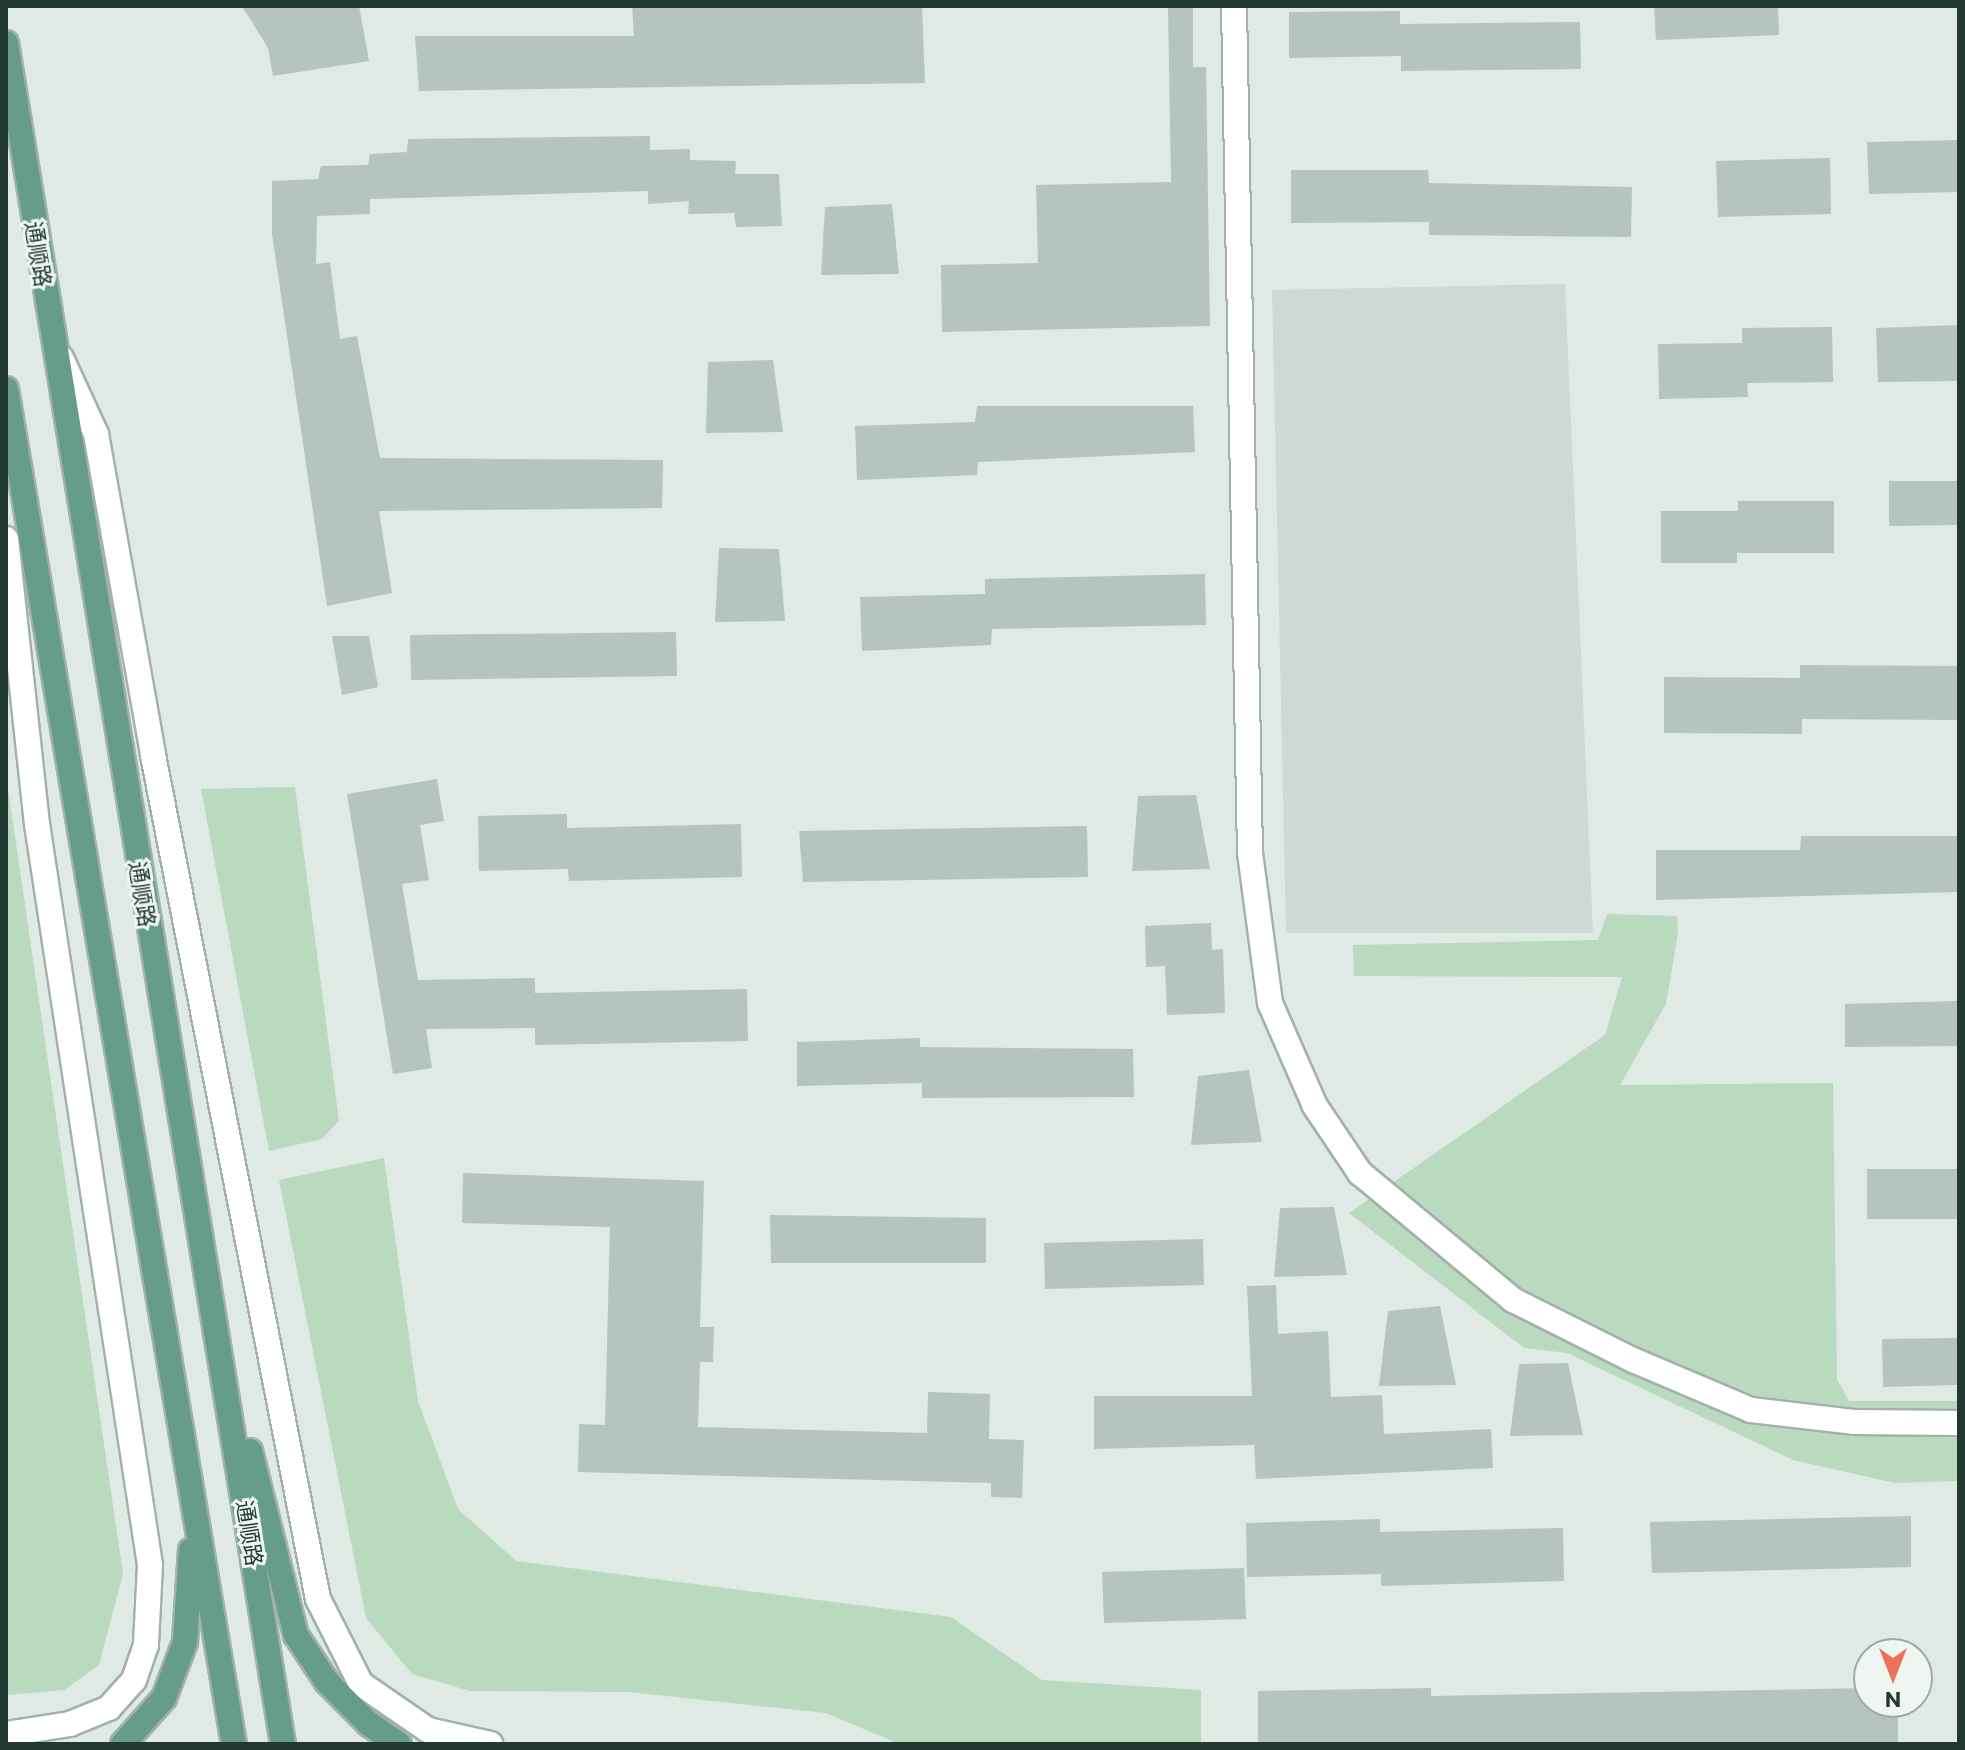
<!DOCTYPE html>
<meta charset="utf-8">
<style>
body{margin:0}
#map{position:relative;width:1965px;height:1750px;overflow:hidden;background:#dfeae4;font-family:Commissioner,"Noto Sans SC",sans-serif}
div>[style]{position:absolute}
.built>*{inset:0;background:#cdd9d3}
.green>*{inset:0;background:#b9dabf}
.building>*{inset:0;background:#b5c4bd}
.roads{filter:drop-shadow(2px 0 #a2b1aa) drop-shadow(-2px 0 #a2b1aa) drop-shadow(0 2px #a2b1aa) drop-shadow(0 -2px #a2b1aa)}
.street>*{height:24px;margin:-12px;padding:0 12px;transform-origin:12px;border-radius:12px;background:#fff}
.secondary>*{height:24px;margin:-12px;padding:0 12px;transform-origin:12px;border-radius:12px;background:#fff}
.primary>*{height:24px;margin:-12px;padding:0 12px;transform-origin:12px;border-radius:12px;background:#659d8a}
span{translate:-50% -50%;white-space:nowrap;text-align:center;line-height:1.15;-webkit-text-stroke:6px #eff6f2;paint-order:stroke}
.street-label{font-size:22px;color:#213930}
.frame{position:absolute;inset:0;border:8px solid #213930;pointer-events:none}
.north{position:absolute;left:1853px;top:1638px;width:80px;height:80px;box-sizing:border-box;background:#eff6f2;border:2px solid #9daaa4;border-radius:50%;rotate:180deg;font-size:22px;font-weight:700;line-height:32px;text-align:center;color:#213930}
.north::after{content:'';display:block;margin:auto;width:28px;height:36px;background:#eb725b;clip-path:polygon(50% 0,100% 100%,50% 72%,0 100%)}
</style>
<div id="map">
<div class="built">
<div style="clip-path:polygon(1565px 284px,1593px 933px,1286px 933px,1272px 290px)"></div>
</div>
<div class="green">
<div style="clip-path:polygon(6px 775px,123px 1574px,99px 1665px,64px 1690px,6px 1695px)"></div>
<div style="clip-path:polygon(295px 787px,339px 1121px,322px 1139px,269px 1151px,201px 789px)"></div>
<div style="clip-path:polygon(1607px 914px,1677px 916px,1678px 933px,1666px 1004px,1620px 1085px,1833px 1083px,1837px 1379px,1849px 1401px,1959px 1401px,1959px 1481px,1895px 1483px,1793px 1460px,1567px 1353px,1524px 1348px,1349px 1213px,1605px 1035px,1622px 977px,1354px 976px,1353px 945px,1598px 940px)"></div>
<div style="clip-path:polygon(384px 1158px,418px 1401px,458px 1509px,516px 1561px,951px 1617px,1042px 1680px,1201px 1690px,1201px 1744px,899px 1744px,826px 1713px,629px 1692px,470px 1691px,412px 1674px,366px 1618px,279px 1180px)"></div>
</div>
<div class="building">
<div style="clip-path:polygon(242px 6px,359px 6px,369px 61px,273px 76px,268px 48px)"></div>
<div style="clip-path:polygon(632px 6px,922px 6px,925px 83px,419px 91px,415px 36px,634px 36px)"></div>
<div style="clip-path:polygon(1168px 6px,1193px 6px,1193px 67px,1206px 67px,1210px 326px,942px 332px,941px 265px,1038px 263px,1036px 185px,1171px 182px)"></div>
<div style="clip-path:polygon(1654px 6px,1778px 6px,1779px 35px,1656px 40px)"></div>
<div style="clip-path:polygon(1400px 11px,1400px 24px,1580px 22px,1581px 69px,1401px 71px,1401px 56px,1289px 58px,1289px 12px)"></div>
<div style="clip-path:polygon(650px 136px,650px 150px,690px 149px,690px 160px,736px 161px,735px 174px,779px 174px,782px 226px,736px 227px,734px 213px,688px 214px,689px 201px,648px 204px,648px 191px,370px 199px,370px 214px,317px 216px,316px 264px,330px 262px,340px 339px,357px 336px,380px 458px,663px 460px,662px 508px,379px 511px,392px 593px,327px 606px,272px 234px,272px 181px,318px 179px,321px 166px,368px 165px,370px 154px,407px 152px,408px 139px)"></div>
<div style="clip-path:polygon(1959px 140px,1959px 192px,1869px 194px,1867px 142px)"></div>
<div style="clip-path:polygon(1830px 158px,1831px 214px,1718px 217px,1716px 161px)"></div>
<div style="clip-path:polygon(1291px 170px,1428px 170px,1429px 183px,1632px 187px,1631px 237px,1429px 235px,1429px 222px,1291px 223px)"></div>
<div style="clip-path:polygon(892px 204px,899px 274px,821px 275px,825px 207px)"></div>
<div style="clip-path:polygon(1959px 325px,1959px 381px,1878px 382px,1876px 328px)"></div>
<div style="clip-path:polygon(1832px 327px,1833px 382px,1747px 383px,1748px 397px,1659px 399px,1658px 344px,1742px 343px,1742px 328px)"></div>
<div style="clip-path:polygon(773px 360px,783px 432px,706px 433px,708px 362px)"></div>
<div style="clip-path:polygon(977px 406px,1193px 406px,1195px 452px,978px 462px,977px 475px,857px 480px,855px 426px,975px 422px)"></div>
<div style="clip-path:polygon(1889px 481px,1959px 481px,1959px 525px,1889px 526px)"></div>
<div style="clip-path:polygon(1738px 501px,1834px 501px,1834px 553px,1737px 553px,1737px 563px,1661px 563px,1661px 511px,1738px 511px)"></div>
<div style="clip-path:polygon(719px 548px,779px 549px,785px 621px,715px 622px)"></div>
<div style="clip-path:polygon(1205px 574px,1206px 625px,992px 629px,991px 645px,862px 651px,860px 597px,985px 594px,985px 579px)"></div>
<div style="clip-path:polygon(676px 632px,677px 676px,411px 680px,410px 635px)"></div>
<div style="clip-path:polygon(332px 636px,369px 636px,378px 687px,342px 695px)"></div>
<div style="clip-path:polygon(1800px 665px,1959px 666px,1959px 720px,1802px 719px,1802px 734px,1664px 733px,1664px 677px,1800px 678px)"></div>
<div style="clip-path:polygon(437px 779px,444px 821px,420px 825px,429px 880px,402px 884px,418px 980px,535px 978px,535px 993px,747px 989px,748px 1041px,535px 1045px,535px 1028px,426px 1029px,432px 1068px,393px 1074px,347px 794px)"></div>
<div style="clip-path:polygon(1196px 795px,1210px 869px,1132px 871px,1138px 796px)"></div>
<div style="clip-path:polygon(567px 814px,567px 828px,741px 824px,742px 877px,569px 881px,568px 869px,479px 871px,478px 816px)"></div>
<div style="clip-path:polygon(1087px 826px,1088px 877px,803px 882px,799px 831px)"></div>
<div style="clip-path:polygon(1801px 836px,1959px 836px,1959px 892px,1656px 900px,1656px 850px,1800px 850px)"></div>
<div style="clip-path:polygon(1211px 923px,1212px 950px,1223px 949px,1225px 1013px,1167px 1015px,1165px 966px,1146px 967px,1145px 926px)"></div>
<div style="clip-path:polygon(1959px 1001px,1959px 1046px,1845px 1047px,1845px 1004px)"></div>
<div style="clip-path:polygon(920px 1038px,920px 1047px,1133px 1049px,1134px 1097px,922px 1098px,922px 1083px,797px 1086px,797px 1042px)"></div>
<div style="clip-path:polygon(1249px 1070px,1262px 1142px,1191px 1145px,1198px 1076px)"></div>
<div style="clip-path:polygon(1867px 1169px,1959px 1169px,1959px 1219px,1867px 1219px)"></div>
<div style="clip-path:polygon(463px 1173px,704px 1181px,700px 1327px,714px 1327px,713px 1362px,700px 1362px,698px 1427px,927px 1433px,928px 1392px,990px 1394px,989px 1439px,1024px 1440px,1022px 1498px,991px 1497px,991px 1483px,578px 1472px,579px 1424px,605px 1425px,610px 1227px,462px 1223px)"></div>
<div style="clip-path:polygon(1334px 1207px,1347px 1275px,1274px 1277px,1280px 1208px)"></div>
<div style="clip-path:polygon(770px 1215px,986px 1218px,986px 1263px,771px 1263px)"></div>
<div style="clip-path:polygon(1203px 1239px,1204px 1285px,1045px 1289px,1044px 1243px)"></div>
<div style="clip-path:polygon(1276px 1285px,1278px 1334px,1328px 1331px,1331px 1397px,1382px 1395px,1384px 1434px,1491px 1429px,1493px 1468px,1256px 1479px,1254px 1445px,1094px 1449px,1094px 1396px,1252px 1396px,1247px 1286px)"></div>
<div style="clip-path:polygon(1440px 1306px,1456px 1385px,1379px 1386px,1388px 1311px)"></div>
<div style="clip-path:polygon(1959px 1338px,1959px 1385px,1883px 1387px,1882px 1339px)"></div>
<div style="clip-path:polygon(1568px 1363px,1583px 1435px,1510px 1436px,1519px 1364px)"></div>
<div style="clip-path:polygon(1911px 1516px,1911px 1567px,1652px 1573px,1650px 1522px)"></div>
<div style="clip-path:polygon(1380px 1519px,1380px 1532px,1563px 1528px,1564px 1581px,1381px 1586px,1381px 1574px,1247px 1577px,1246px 1523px)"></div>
<div style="clip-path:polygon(1244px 1568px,1246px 1619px,1104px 1623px,1102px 1572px)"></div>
<div style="clip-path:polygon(1431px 1688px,1431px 1696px,1869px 1688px,1869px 1702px,1898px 1702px,1898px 1744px,1258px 1743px,1258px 1691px)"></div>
</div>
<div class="roads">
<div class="street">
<div style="left:1234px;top:6px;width:847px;rotate:88.92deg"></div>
<div style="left:1250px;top:853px;width:151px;rotate:82.4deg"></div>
<div style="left:1270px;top:1003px;width:112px;rotate:66.4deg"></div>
<div style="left:1315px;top:1106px;width:81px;rotate:56.1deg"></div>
<div style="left:1360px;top:1173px;width:199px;rotate:39.7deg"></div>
<div style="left:1513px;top:1300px;width:134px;rotate:26.6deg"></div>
<div style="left:1633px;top:1360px;width:128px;rotate:23deg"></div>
<div style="left:1751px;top:1410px;width:105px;rotate:6.6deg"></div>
<div style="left:1855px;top:1422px;width:104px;rotate:0.6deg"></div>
</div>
<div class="secondary">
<div style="left:61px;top:358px;width:84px;rotate:65.3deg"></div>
<div style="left:96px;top:434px;width:326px;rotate:79.9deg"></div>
<div style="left:153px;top:755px;width:860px;rotate:78.94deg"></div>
<div style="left:318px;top:1599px;width:95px;rotate:63.2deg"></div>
<div style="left:361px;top:1684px;width:81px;rotate:34.5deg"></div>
<div style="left:428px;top:1730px;width:64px;rotate:12.7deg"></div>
<div style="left:6px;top:539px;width:287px;rotate:83.8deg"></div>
<div style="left:37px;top:824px;width:750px;rotate:81.33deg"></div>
<div style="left:150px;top:1565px;width:80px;rotate:92.9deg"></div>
<div style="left:146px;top:1645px;width:37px;rotate:109deg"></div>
<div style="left:134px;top:1680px;width:38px;rotate:132deg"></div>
<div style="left:109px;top:1708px;width:42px;rotate:157.7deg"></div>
<div style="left:70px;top:1724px;width:65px;rotate:171.1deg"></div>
</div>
<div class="primary">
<div style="left:6px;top:43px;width:1723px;rotate:80.75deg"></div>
<div style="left:6px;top:389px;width:1374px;rotate:80.45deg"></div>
<div style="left:250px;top:1451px;width:190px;rotate:76deg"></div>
<div style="left:296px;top:1635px;width:56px;rotate:56.6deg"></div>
<div style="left:327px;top:1682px;width:59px;rotate:45deg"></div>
<div style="left:369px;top:1724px;width:36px;rotate:34deg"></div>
<div style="left:123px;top:1744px;width:62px;rotate:-48.3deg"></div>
<div style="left:164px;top:1698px;width:60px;rotate:-69.4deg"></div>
<div style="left:185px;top:1642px;width:92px;rotate:-86.3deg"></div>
</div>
</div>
<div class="street-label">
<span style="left:39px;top:254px;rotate:81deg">通顺路</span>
<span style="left:143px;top:894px;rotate:81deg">通顺路</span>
<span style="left:250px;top:1533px;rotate:81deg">通顺路</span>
</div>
<div class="frame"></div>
<div class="north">N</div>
</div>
